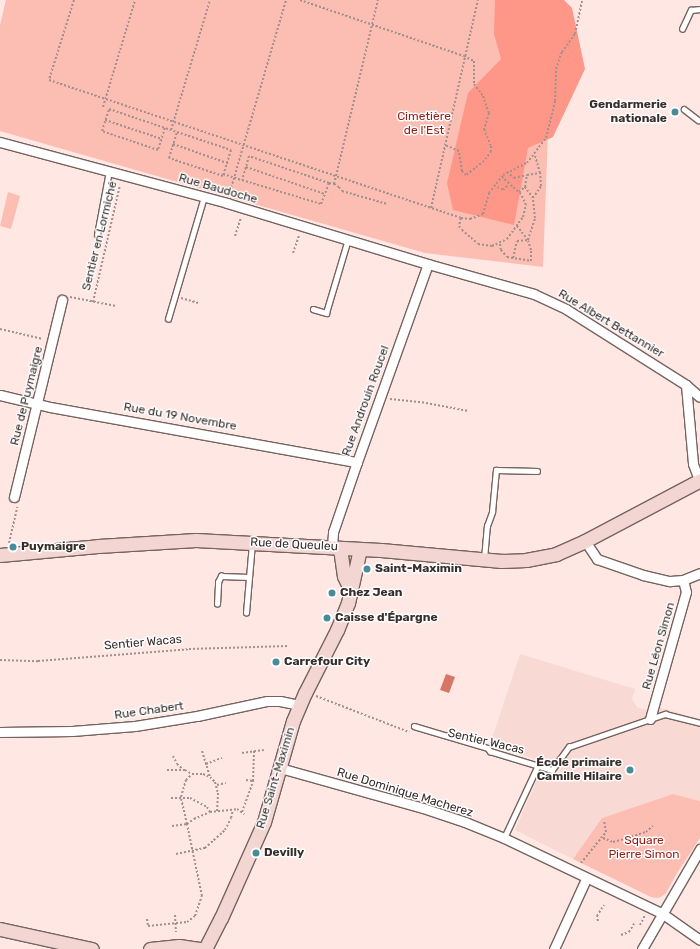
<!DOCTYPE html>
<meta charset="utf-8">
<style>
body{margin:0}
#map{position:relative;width:700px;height:949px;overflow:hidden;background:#ffe7e3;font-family:Rubik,sans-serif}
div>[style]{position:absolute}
.built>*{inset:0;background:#f8d9d3}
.green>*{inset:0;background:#fcbdb2}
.forest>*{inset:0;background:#fe9787}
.water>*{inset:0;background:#d87666}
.path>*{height:2px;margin-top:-1px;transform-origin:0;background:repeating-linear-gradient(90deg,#a1908d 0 2px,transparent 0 4px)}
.roads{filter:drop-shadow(1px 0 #76635f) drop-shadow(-1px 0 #76635f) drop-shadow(0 1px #76635f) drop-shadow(0 -1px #76635f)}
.lane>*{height:4.5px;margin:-2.25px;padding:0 2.25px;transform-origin:2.25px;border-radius:2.25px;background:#fff}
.street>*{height:9px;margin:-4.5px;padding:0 4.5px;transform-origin:4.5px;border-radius:4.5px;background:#fff}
.secondary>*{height:13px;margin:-6.5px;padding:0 6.5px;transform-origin:6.5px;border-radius:6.5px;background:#f3d6d2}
.dots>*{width:11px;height:11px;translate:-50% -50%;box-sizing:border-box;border:2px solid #fff;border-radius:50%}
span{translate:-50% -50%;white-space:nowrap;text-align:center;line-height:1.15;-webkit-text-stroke:3px #fff;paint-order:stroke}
.poi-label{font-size:12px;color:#372e2c;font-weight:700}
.right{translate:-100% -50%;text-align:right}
.left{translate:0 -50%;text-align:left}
.park-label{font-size:12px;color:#941d11}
.street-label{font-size:12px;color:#372e2c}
</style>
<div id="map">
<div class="built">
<div style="clip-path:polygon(520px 654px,635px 689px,632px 699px,637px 707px,652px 712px,661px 708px,700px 719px,700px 801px,673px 794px,602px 818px,573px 859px,515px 830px,539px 775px,554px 778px,562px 767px,490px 745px)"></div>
</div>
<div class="green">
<div style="clip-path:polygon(6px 0,553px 0,543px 267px,425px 253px,0 131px,0 25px)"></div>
<div style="clip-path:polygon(8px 192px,20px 196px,11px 229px,0 226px)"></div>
<div style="clip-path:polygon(673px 794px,700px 801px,700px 838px,677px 873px,666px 893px,661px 897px,657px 898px,651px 897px,573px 859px,602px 818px)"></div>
</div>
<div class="forest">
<div style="clip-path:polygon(495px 0,564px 0,572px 8px,585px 69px,553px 137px,528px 148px,514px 225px,453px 210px,447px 183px,468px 93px,501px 59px,494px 34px)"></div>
</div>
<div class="water">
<div style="clip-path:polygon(446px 674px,455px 677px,449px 693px,440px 690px)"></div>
</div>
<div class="path">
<div style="left:74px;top:0;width:84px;rotate:107.4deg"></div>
<div style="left:49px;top:80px;width:434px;rotate:18.5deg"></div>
<div style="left:461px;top:218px;width:9px;rotate:6deg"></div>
<div style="left:470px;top:219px;width:14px;rotate:-21deg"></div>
<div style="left:483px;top:214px;width:22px;rotate:-74deg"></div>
<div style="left:489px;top:193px;width:23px;rotate:-52deg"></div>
<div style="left:503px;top:175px;width:27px;rotate:-27deg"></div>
<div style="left:527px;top:163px;width:31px;rotate:-53deg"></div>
<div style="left:546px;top:138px;width:38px;rotate:-76deg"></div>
<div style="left:555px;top:101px;width:32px;rotate:-88deg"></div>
<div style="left:556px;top:69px;width:18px;rotate:-71deg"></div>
<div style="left:562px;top:52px;width:22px;rotate:-54deg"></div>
<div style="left:575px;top:34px;width:35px;rotate:-78deg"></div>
<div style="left:300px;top:0;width:173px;rotate:18.9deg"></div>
<div style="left:464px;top:56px;width:11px;rotate:27deg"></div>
<div style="left:474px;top:61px;width:23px;rotate:90deg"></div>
<div style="left:474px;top:84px;width:15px;rotate:53deg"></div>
<div style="left:483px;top:96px;width:18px;rotate:71deg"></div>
<div style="left:489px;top:113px;width:17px;rotate:107deg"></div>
<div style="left:484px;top:129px;width:18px;rotate:68deg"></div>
<div style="left:491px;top:146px;width:5px;rotate:90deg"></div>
<div style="left:491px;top:151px;width:12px;rotate:125deg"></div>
<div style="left:484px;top:161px;width:23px;rotate:142deg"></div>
<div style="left:466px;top:175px;width:6px;rotate:-135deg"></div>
<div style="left:462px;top:171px;width:20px;rotate:-99deg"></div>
<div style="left:459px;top:151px;width:15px;rotate:-157deg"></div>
<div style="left:103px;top:107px;width:112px;rotate:-73.3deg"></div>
<div style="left:105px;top:120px;width:60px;rotate:18.4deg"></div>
<div style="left:165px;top:128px;width:23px;rotate:108deg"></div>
<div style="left:158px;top:150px;width:59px;rotate:-161.3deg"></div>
<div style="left:102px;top:131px;width:23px;rotate:-72deg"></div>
<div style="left:109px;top:109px;width:72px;rotate:18.7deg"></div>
<div style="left:171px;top:130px;width:136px;rotate:-73.3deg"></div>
<div style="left:177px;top:132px;width:57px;rotate:18.4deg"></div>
<div style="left:231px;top:150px;width:27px;rotate:107deg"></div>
<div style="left:223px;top:176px;width:57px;rotate:-161.6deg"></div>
<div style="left:169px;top:158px;width:27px;rotate:-73deg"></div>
<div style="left:173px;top:144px;width:57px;rotate:19.4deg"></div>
<div style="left:246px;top:167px;width:83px;rotate:18.9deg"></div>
<div style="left:507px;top:172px;width:9px;rotate:41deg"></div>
<div style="left:514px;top:178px;width:13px;rotate:-13deg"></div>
<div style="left:223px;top:174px;width:20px;rotate:18deg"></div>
<div style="left:242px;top:180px;width:83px;rotate:16.9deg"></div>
<div style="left:321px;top:204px;width:22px;rotate:-69deg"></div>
<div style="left:329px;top:183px;width:84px;rotate:-161.4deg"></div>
<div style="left:249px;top:156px;width:25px;rotate:106deg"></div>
<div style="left:329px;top:183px;width:5px;rotate:11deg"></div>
<div style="left:334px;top:184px;width:8px;rotate:-76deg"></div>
<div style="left:336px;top:176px;width:181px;rotate:-76.6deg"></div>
<div style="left:334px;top:184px;width:6px;rotate:31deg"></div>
<div style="left:339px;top:187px;width:5px;rotate:53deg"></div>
<div style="left:342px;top:191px;width:47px;rotate:16.1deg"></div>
<div style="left:494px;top:185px;width:10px;rotate:29deg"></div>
<div style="left:503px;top:190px;width:8px;rotate:-45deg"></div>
<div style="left:519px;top:192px;width:8px;rotate:-40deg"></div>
<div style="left:229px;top:195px;width:203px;rotate:-73.7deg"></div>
<div style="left:533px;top:198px;width:14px;rotate:-56deg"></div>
<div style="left:541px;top:186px;width:13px;rotate:-94deg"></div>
<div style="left:540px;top:173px;width:19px;rotate:-106deg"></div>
<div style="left:431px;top:208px;width:213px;rotate:-77.3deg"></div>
<div style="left:461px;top:218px;width:8px;rotate:104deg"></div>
<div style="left:459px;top:226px;width:5px;rotate:53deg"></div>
<div style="left:462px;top:230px;width:21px;rotate:41deg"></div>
<div style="left:478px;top:244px;width:14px;rotate:8deg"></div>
<div style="left:492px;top:246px;width:17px;rotate:-25deg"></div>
<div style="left:507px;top:239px;width:27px;rotate:-54deg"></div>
<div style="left:523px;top:217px;width:12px;rotate:-76deg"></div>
<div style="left:526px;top:205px;width:12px;rotate:-114deg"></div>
<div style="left:521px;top:194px;width:25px;rotate:-138deg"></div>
<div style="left:235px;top:236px;width:19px;rotate:-72deg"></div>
<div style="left:500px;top:244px;width:6px;rotate:81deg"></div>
<div style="left:501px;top:250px;width:9px;rotate:49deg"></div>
<div style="left:507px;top:257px;width:24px;rotate:9deg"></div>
<div style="left:531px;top:261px;width:11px;rotate:-90deg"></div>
<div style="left:531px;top:250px;width:10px;rotate:-107deg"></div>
<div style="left:528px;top:240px;width:18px;rotate:-128deg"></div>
<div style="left:293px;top:253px;width:18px;rotate:-71deg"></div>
<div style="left:513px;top:258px;width:17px;rotate:-77deg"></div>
<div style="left:517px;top:241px;width:11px;rotate:-5deg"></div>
<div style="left:528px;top:240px;width:23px;rotate:-72deg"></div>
<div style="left:535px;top:218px;width:20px;rotate:-96deg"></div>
<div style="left:533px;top:198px;width:14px;rotate:-126deg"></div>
<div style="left:525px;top:187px;width:12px;rotate:-81deg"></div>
<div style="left:527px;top:175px;width:13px;rotate:-9deg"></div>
<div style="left:70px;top:297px;width:47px;rotate:11.1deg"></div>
<div style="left:181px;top:298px;width:19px;rotate:16deg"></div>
<div style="left:93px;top:302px;width:120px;rotate:-77deg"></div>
<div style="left:0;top:329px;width:44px;rotate:13.1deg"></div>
<div style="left:390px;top:399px;width:36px;rotate:6deg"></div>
<div style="left:426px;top:403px;width:43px;rotate:10.8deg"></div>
<div style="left:9px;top:543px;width:37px;rotate:-77deg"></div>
<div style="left:0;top:660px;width:38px;rotate:2deg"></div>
<div style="left:38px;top:661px;width:151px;rotate:-4.5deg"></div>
<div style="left:189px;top:649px;width:99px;rotate:-1.7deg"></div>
<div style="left:316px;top:696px;width:100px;rotate:21.2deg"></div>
<div style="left:202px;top:751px;width:27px;rotate:73deg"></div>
<div style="left:242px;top:753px;width:22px;rotate:-8deg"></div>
<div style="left:173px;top:756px;width:9px;rotate:63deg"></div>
<div style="left:177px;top:764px;width:9px;rotate:41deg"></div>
<div style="left:206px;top:764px;width:17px;rotate:-21deg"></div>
<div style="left:167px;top:770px;width:18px"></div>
<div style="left:185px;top:770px;width:8px;rotate:30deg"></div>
<div style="left:246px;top:780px;width:7px;rotate:8deg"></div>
<div style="left:217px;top:785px;width:9px;rotate:-13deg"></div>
<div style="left:171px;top:798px;width:19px"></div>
<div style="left:190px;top:798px;width:19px;rotate:28deg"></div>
<div style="left:207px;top:807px;width:6px;rotate:59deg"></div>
<div style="left:242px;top:812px;width:33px;rotate:-70deg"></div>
<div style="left:253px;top:781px;width:30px;rotate:-88deg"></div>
<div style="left:172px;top:826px;width:15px;rotate:-8deg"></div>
<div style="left:187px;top:824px;width:28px;rotate:-103deg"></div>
<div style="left:181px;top:797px;width:18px;rotate:-74deg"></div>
<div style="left:186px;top:780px;width:8px;rotate:-45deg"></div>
<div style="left:192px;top:774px;width:11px"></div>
<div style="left:203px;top:774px;width:8px;rotate:23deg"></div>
<div style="left:210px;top:777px;width:7px;rotate:45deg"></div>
<div style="left:215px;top:782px;width:11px;rotate:75deg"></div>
<div style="left:218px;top:793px;width:18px;rotate:93deg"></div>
<div style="left:603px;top:838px;width:11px;rotate:22deg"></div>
<div style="left:613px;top:842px;width:11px;rotate:-15deg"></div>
<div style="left:624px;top:839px;width:23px;rotate:-18deg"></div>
<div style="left:646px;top:832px;width:9px;rotate:-41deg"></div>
<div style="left:176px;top:854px;width:30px;rotate:-12deg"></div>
<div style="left:205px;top:848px;width:27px;rotate:-42deg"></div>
<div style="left:225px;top:830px;width:13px;rotate:-63deg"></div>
<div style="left:231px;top:818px;width:8px;rotate:-76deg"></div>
<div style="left:581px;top:863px;width:40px;rotate:-51deg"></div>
<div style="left:606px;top:832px;width:11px;rotate:-100deg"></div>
<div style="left:175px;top:915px;width:17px;rotate:87deg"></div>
<div style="left:147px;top:919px;width:7px;rotate:82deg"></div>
<div style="left:148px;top:926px;width:39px;rotate:-6deg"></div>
<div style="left:187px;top:922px;width:10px;rotate:-37deg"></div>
<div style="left:195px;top:916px;width:21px;rotate:-71deg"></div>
<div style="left:202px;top:896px;width:74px;rotate:-101.8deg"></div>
<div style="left:187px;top:824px;width:9px;rotate:-36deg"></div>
<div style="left:194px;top:819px;width:17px;rotate:-24deg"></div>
<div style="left:210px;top:812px;width:27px;rotate:-6deg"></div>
<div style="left:237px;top:809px;width:9px;rotate:36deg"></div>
<div style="left:598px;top:921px;width:5px;rotate:-101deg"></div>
<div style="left:597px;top:916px;width:13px;rotate:-58deg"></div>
<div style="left:640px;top:925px;width:11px;rotate:-63deg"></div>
<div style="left:621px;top:935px;width:9px;rotate:-21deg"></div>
<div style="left:629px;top:932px;width:12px;rotate:-59deg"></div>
</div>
<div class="roads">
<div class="lane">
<div style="left:682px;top:29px;width:21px;rotate:-65deg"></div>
<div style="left:691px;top:10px;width:9px;rotate:-6deg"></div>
<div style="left:684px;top:109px;width:18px;rotate:38deg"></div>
<div style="left:97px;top:235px;width:65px;rotate:-79.4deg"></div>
<div style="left:313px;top:309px;width:14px;rotate:17deg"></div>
<div style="left:326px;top:313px;width:77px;rotate:-73.4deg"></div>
<div style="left:168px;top:319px;width:127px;rotate:-73.6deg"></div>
<div style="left:484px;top:559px;width:33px;rotate:-85deg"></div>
<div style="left:487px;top:526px;width:15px;rotate:-70deg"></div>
<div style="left:492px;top:512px;width:42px;rotate:-84.6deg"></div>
<div style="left:496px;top:470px;width:41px;rotate:1.4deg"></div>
<div style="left:217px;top:604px;width:22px;rotate:-87deg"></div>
<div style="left:218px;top:582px;width:7px;rotate:-63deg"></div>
<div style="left:221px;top:576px;width:28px;rotate:2deg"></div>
<div style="left:246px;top:613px;width:70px;rotate:-85.1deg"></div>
<div style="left:414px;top:726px;width:77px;rotate:16.6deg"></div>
<div style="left:488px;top:748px;width:4px;rotate:56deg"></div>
<div style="left:490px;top:751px;width:65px;rotate:17deg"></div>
<div style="left:552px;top:770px;width:29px;rotate:-54deg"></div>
<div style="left:569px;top:747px;width:102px;rotate:-19deg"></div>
<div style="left:665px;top:714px;width:36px;rotate:14deg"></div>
<div style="left:504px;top:838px;width:81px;rotate:-65deg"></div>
</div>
<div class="street">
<div style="left:0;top:142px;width:235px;rotate:15deg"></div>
<div style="left:227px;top:203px;width:210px;rotate:16.9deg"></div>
<div style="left:428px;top:264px;width:110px;rotate:15.8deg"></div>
<div style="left:534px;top:294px;width:35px;rotate:25deg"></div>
<div style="left:566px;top:309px;width:142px;rotate:32.3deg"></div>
<div style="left:686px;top:385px;width:79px;rotate:84.9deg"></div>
<div style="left:693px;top:464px;width:17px;rotate:69deg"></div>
<div style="left:686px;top:385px;width:18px;rotate:41deg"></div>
<div style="left:0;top:395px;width:51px;rotate:13.5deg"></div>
<div style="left:50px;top:407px;width:312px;rotate:10.2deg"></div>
<div style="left:14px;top:497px;width:203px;rotate:-76.3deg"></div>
<div style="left:585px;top:541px;width:22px;rotate:56deg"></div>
<div style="left:597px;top:559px;width:49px;rotate:19.2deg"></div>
<div style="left:643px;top:575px;width:28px;rotate:13deg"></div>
<div style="left:670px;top:581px;width:13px;rotate:-4deg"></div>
<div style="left:683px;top:580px;width:18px;rotate:-22deg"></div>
<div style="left:332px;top:547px;width:15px;rotate:-86deg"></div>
<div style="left:333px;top:532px;width:74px;rotate:-71.1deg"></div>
<div style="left:357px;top:462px;width:210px;rotate:-70.3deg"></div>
<div style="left:650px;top:719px;width:132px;rotate:-74.2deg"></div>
<div style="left:686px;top:592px;width:12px;rotate:-104deg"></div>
<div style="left:0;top:732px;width:72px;rotate:-0.8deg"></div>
<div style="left:72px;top:731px;width:63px;rotate:-4.5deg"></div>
<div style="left:135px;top:726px;width:63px;rotate:-9.2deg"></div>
<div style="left:197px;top:716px;width:72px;rotate:-12.1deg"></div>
<div style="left:267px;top:701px;width:13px"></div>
<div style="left:280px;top:701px;width:19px;rotate:12deg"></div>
<div style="left:280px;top:768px;width:148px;rotate:15.6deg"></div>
<div style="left:423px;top:808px;width:44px;rotate:18.4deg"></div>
<div style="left:465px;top:822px;width:42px;rotate:22.3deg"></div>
<div style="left:504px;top:838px;width:176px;rotate:25.5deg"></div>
<div style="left:663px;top:914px;width:45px;rotate:35.1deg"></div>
<div style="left:554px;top:949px;width:77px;rotate:-65.4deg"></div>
<div style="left:642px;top:949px;width:116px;rotate:-59.9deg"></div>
</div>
<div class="secondary">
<div style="left:340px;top:548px;width:28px;rotate:82deg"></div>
<div style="left:344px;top:576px;width:14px;rotate:65deg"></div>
<div style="left:0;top:555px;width:98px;rotate:-5.2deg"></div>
<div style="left:98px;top:546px;width:98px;rotate:-3.5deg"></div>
<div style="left:196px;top:540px;width:185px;rotate:3.1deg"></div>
<div style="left:381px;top:550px;width:121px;rotate:5.2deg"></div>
<div style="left:501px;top:561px;width:25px;rotate:-2deg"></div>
<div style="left:526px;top:560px;width:31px;rotate:-11deg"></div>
<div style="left:556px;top:554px;width:32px;rotate:-24deg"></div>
<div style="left:585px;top:541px;width:130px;rotate:-27.9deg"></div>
<div style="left:0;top:929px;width:94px;rotate:12.3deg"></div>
<div style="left:150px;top:949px;width:29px;rotate:-6deg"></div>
<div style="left:179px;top:946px;width:22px;rotate:8deg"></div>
<div style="left:205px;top:949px;width:35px;rotate:-63deg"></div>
<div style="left:221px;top:918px;width:105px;rotate:-65.9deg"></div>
<div style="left:264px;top:822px;width:105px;rotate:-74deg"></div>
<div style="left:293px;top:721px;width:30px;rotate:-67deg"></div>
<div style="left:305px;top:693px;width:71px;rotate:-63.1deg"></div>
<div style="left:337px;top:630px;width:29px;rotate:-68deg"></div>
<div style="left:348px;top:603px;width:55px;rotate:-77.5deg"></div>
</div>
</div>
<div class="dots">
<div style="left:675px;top:112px;background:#478c98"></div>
<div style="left:13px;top:547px;background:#478c98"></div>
<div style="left:367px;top:569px;background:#478c98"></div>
<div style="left:332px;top:593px;background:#478c98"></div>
<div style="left:327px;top:618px;background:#478c98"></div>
<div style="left:276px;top:662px;background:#478c98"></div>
<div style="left:630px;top:770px;background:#478c98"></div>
<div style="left:256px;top:853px;background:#478c98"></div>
</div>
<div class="poi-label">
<span class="right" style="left:667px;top:112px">Gendarmerie<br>nationale</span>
<span class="left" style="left:21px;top:547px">Puymaigre</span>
<span class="left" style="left:375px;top:569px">Saint-Maximin</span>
<span class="left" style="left:340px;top:593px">Chez Jean</span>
<span class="left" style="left:335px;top:618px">Caisse d'Épargne</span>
<span class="left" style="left:284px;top:662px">Carrefour City</span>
<span class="right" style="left:622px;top:770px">École primaire<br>Camille Hilaire</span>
<span class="left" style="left:264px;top:853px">Devilly</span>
</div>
<div class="park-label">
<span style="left:424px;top:124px">Cimetière<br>de l'Est</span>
<span style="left:644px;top:848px">Square<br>Pierre Simon</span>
</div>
<div class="street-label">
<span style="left:218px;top:189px;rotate:16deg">Rue Baudoche</span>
<span style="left:100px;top:236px;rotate:-76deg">Sentier en Lormiché</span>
<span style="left:611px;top:324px;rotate:31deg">Rue Albert Bettannier</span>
<span style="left:27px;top:396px;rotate:-76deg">Rue de Puymaigre</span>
<span style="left:366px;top:401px;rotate:-70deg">Rue Androuin Roucel</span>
<span style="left:180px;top:417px;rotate:10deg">Rue du 19 Novembre</span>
<span style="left:294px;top:545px;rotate:3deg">Rue de Queuleu</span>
<span style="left:143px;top:643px;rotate:-5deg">Sentier Wacas</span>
<span style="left:659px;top:646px;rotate:-74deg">Rue Léon Simon</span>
<span style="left:149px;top:711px;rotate:-8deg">Rue Chabert</span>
<span style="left:486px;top:742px;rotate:13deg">Sentier Wacas</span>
<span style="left:276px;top:778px;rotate:-73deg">Rue Saint-Maximin</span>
<span style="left:405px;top:793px;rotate:17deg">Rue Dominique Macherez</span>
</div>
</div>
